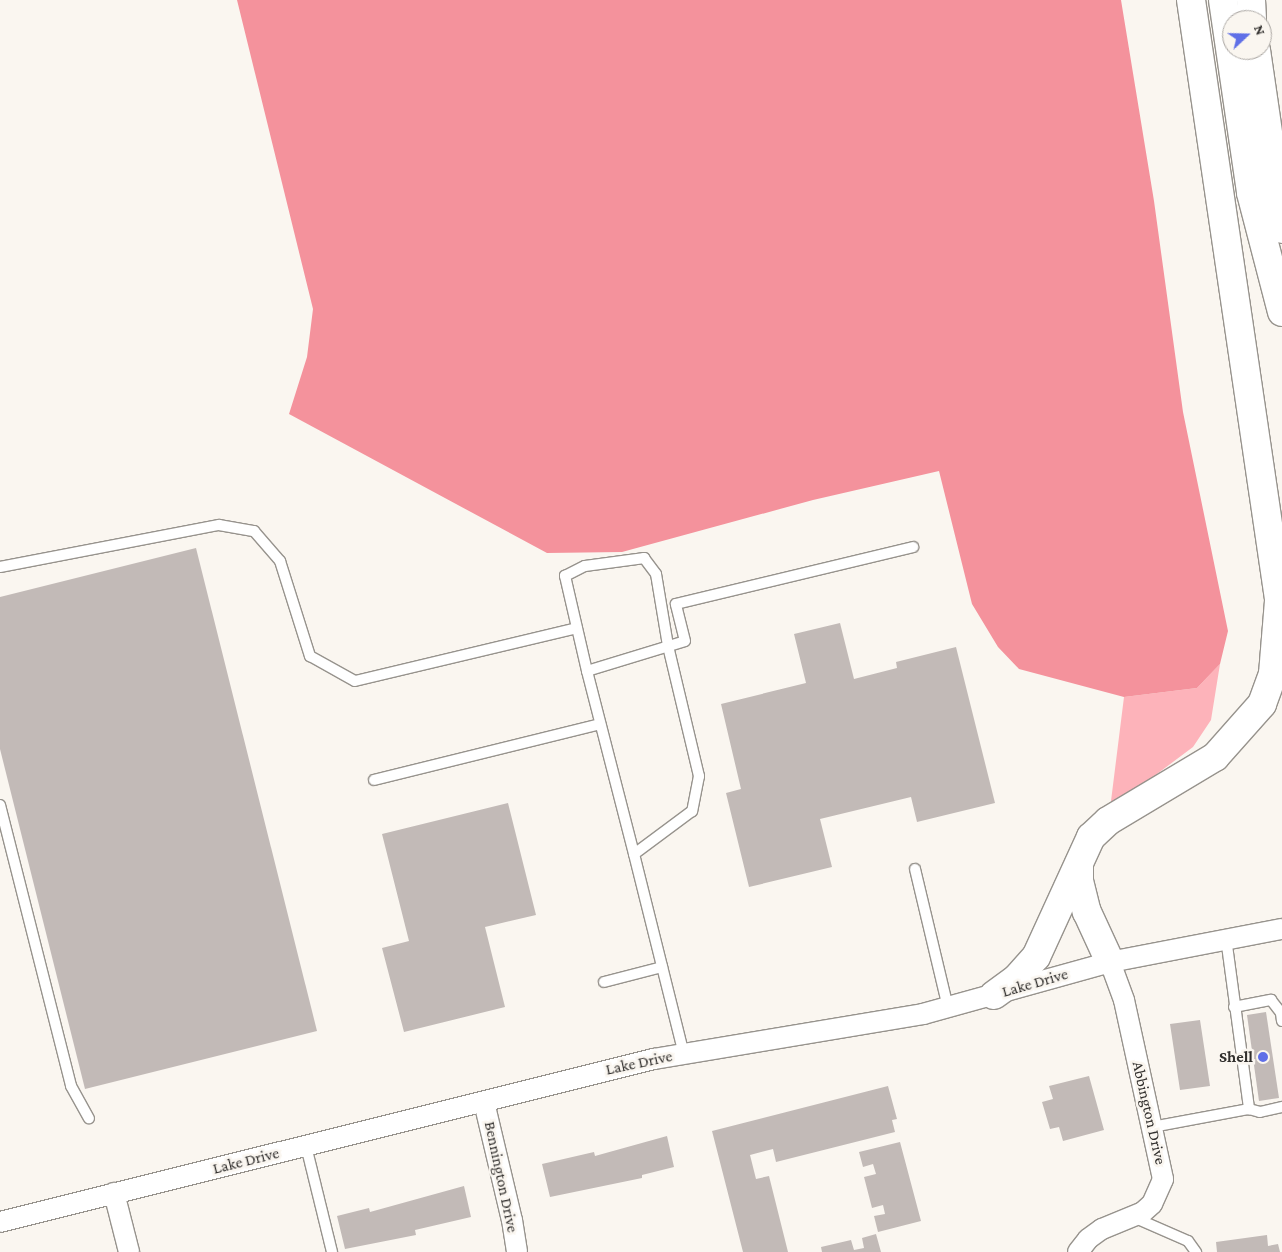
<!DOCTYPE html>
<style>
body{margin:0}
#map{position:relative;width:1282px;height:1252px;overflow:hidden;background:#faf6f0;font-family:"Crimson Pro",serif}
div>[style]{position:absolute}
.green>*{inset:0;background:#fdb3ba}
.forest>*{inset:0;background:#f4929c}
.building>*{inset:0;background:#c2bab7}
.roads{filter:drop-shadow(1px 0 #97938d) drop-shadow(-1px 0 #97938d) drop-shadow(0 1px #97938d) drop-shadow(0 -1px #97938d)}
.lane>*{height:10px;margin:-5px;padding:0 5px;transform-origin:5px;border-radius:5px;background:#fff}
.street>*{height:20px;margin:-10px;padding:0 10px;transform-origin:10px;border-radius:10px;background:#fff}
.highway>*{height:28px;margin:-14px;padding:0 14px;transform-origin:14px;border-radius:14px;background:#fff}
.dots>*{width:14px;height:14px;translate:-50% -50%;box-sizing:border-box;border:2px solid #faf6f0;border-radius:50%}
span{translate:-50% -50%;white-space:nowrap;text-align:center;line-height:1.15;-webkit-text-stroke:5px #faf6f0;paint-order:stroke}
.street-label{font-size:16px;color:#312f2d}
.poi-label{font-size:16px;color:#312f2d;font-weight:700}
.right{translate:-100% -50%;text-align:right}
.north{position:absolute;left:1222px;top:10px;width:50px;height:50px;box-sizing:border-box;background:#faf6f0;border:1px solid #aaa6a2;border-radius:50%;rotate:69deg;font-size:14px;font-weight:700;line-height:20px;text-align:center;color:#312f2d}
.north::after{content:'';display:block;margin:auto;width:18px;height:22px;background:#5f6fe7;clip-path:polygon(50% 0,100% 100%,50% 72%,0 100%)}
</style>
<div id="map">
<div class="green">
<div style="clip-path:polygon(1220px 664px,1211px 720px,1193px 747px,1110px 809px,1124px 697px,1197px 688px)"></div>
</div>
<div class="forest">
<div style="clip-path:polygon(237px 0,1121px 0,1154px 201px,1183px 412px,1228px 631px,1220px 664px,1197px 688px,1124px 697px,1019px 669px,998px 647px,972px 604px,939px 471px,813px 500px,622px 552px,547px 553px,289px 414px,307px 357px,313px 309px)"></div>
</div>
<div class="building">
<div style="clip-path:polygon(196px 548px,317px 1031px,85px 1089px,0 749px,0 597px)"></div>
<div style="clip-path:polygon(840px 623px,854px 679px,897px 668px,896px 662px,956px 647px,995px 803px,917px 822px,911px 797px,820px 819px,832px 867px,749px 887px,726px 793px,741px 789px,721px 704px,806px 683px,794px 634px)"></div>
<div style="clip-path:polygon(508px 803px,536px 915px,485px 927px,505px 1007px,404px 1032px,382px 948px,409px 941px,382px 834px)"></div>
<div style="clip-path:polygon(1266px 1012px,1279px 1098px,1259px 1101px,1247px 1015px)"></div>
<div style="clip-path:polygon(1200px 1020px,1210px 1086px,1180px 1090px,1170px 1024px)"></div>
<div style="clip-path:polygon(1089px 1076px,1104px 1130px,1063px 1141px,1059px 1127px,1050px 1129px,1042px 1102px,1053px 1099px,1049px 1086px)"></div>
<div style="clip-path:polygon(888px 1086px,897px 1119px,892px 1120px,895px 1132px,776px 1162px,773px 1149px,750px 1155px,756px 1179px,769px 1176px,788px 1252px,743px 1252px,712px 1131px)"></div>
<div style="clip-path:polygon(667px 1136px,674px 1167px,642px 1175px,642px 1178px,550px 1197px,542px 1164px,594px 1152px,595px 1156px)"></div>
<div style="clip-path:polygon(900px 1142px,921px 1221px,878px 1232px,874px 1216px,885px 1214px,883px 1205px,872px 1208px,864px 1177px,876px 1174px,873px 1164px,863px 1167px,859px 1152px)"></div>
<div style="clip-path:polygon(464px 1186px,471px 1217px,415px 1230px,416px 1235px,345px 1249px,337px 1216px,369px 1208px,370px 1212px)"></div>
<div style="clip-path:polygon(876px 1234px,881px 1252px,822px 1252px,821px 1247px,851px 1240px,854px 1250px,864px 1248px,862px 1238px)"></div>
<div style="clip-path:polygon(1267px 1235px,1268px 1246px,1278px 1244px,1280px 1252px,1217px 1252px,1216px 1242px)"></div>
</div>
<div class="roads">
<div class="lane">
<div style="left:0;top:567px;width:223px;rotate:-10.9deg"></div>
<div style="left:219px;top:525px;width:36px;rotate:10deg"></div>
<div style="left:254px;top:531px;width:40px;rotate:49deg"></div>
<div style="left:280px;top:561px;width:100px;rotate:72.5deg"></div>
<div style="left:310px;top:656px;width:51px;rotate:29.1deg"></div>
<div style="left:355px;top:681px;width:228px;rotate:-13.4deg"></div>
<div style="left:587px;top:671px;width:98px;rotate:-103deg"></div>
<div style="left:565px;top:576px;width:22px;rotate:-27deg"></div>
<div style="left:585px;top:566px;width:60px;rotate:-7.7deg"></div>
<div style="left:644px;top:558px;width:20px;rotate:53deg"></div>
<div style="left:656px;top:574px;width:73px;rotate:80.5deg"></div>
<div style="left:668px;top:646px;width:134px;rotate:76.6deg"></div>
<div style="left:699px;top:776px;width:36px;rotate:101deg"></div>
<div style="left:692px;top:811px;width:72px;rotate:143.4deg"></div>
<div style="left:634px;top:854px;width:206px;rotate:76deg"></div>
<div style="left:374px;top:780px;width:233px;rotate:-13.9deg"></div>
<div style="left:0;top:805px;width:290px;rotate:75.8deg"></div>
<div style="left:71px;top:1086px;width:37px;rotate:61deg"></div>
<div style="left:634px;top:854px;width:189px;rotate:-104.4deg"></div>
<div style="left:587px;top:671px;width:102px;rotate:-17deg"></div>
<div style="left:685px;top:641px;width:38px;rotate:-104deg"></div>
<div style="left:676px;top:604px;width:244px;rotate:-13.5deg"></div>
<div style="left:915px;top:869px;width:142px;rotate:76.6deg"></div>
<div style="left:1226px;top:938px;width:173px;rotate:82.3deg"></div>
<div style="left:604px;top:982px;width:60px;rotate:-14.5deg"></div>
<div style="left:1234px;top:1007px;width:38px;rotate:-11deg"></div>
<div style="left:1271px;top:1000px;width:16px;rotate:52deg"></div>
<div style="left:1281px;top:1013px;width:8px;rotate:83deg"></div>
<div style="left:1152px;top:1127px;width:99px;rotate:-10.5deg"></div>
<div style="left:1249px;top:1109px;width:11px;rotate:15deg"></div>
<div style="left:1260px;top:1112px;width:23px;rotate:-13deg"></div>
<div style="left:306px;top:1146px;width:109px;rotate:76.2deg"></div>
<div style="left:1133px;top:1217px;width:60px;rotate:23.6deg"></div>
<div style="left:1188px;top:1241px;width:14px;rotate:54deg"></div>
</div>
<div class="street">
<div style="left:484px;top:1102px;width:121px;rotate:76.7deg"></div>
<div style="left:512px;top:1220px;width:32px;rotate:81deg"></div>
<div style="left:114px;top:1193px;width:61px;rotate:75.7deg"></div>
<div style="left:0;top:1222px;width:674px;rotate:-14deg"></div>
<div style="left:654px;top:1059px;width:273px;rotate:-9.5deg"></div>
<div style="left:923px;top:1014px;width:194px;rotate:-15.5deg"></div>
<div style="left:1110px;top:962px;width:175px;rotate:-10.9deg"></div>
<div style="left:1078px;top:1252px;width:16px;rotate:-52deg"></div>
<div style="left:1088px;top:1239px;width:17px;rotate:-36deg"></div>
<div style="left:1102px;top:1229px;width:44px;rotate:-22.5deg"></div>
<div style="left:1143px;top:1212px;width:12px;rotate:-42deg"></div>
<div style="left:1152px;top:1204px;width:27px;rotate:-66deg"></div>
<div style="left:1163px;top:1179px;width:183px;rotate:-102.3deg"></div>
<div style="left:1124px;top:1000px;width:40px;rotate:-110.2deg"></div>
</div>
<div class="highway">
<div style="left:1191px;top:0;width:626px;rotate:81.64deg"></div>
<div style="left:1223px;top:0;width:195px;rotate:81.7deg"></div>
<div style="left:1251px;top:193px;width:123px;rotate:75.4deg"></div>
<div style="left:1251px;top:0;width:20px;rotate:87deg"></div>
<div style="left:1256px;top:50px;width:181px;rotate:81.7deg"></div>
<div style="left:1079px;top:865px;width:16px;rotate:90deg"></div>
<div style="left:1079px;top:881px;width:32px;rotate:76deg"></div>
<div style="left:1087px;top:912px;width:55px;rotate:65.3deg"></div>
<div style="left:994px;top:995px;width:27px;rotate:-36deg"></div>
<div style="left:1016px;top:979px;width:30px;rotate:-48deg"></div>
<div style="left:1036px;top:957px;width:132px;rotate:-65.4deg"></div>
<div style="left:1091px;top:837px;width:23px;rotate:-43deg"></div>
<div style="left:1108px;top:821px;width:125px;rotate:-30.9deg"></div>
<div style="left:1215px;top:757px;width:71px;rotate:-48.4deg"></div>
<div style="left:1262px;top:704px;width:32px;rotate:-70deg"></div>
<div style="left:1273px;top:674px;width:73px;rotate:-85.3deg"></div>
</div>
</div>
<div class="dots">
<div style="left:1263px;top:1057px;background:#5f6fe7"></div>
</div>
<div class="street-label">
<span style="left:1035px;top:983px;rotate:-16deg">Lake Drive</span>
<span style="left:639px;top:1063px;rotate:-12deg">Lake Drive</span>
<span style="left:1149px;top:1113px;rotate:77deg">Abbington Drive</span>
<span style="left:246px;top:1161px;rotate:-14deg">Lake Drive</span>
<span style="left:501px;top:1177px;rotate:78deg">Bennington Drive</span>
</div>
<div class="poi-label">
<span class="right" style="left:1253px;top:1057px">Shell</span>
</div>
<div class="north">N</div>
</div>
